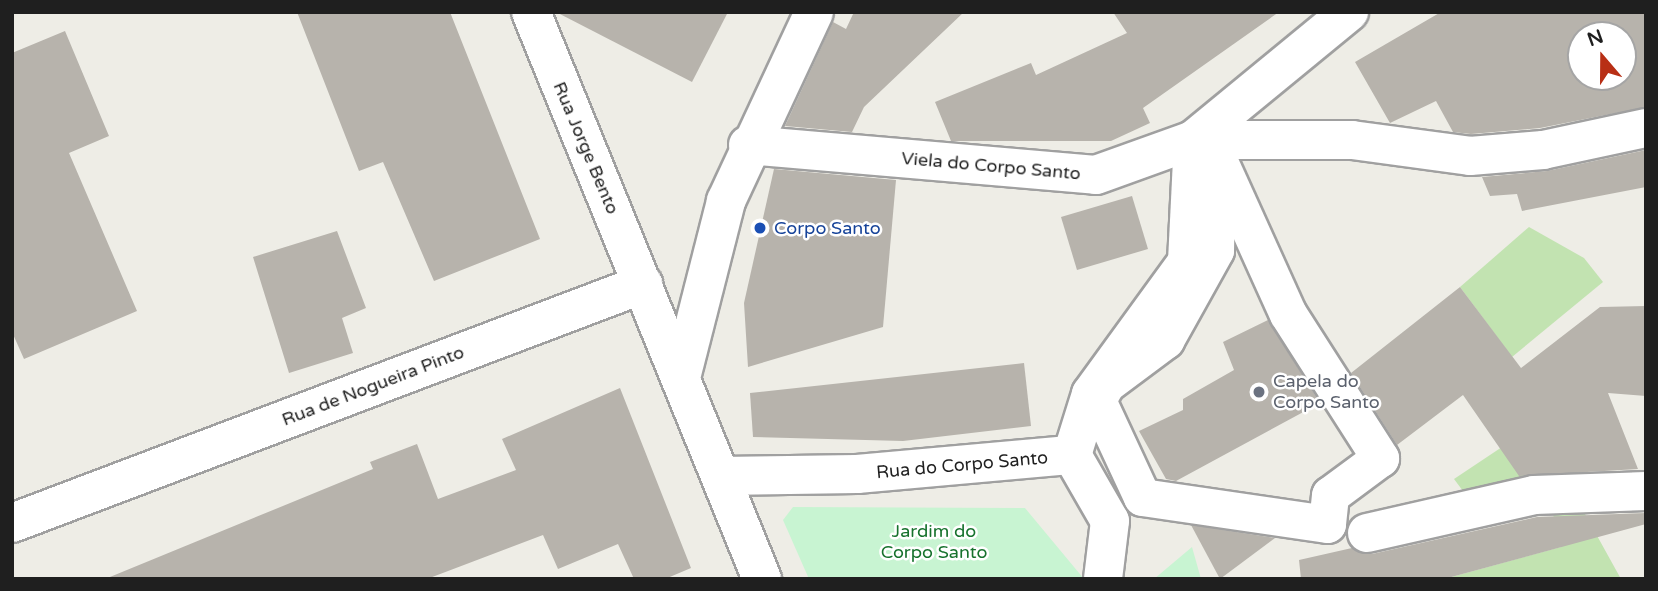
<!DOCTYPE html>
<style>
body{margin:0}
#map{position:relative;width:1658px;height:591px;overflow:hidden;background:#eeede6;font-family:"Varela Round",sans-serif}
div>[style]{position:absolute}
.grass>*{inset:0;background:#c2e3b1}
.park>*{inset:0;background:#c8f4d2}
.building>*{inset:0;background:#b7b3ac}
.roads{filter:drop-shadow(2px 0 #a0a0a0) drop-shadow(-2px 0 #a0a0a0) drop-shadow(0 2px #a0a0a0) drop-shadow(0 -2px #a0a0a0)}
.pedestrian>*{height:37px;margin:-18.5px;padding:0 18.5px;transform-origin:18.5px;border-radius:18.5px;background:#fff}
.minor>*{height:38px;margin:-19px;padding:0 19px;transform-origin:19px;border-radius:19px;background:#fff}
.dots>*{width:19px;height:19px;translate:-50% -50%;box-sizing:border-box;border:4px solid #fff;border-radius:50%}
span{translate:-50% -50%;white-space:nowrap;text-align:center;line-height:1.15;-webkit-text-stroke:5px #fff;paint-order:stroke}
.street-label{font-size:18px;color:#1f1f1f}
.transit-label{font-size:18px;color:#164399}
.left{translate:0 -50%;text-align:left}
.worship-label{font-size:18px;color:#5b616d}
.park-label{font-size:18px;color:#17722d}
.frame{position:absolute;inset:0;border:14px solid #1f1f1f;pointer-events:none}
.north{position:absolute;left:1567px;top:21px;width:70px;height:70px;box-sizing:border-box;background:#fff;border:2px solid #a5a5a5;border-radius:50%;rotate:340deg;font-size:19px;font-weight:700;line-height:28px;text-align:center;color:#1f1f1f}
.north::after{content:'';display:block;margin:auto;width:24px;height:32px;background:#b82f15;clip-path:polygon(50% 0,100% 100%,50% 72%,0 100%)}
</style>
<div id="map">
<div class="grass">
<div style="clip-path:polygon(1529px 227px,1584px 258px,1603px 282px,1512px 357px,1460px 287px)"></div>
<div style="clip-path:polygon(1541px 421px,1585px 485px,1532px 480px,1463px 491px,1454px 479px)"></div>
<div style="clip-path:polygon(1551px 506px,1585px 514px,1621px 579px,1444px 579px,1561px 547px)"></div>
</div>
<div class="park">
<div style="clip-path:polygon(793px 507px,1025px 508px,1084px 579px,809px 579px,783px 520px)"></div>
<div style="clip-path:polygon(1192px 547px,1201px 579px,1154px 579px)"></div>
</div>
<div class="building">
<div style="clip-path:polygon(297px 12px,450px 12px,540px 239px,434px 281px,383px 162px,359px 171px)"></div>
<div style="clip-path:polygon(556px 12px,728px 12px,692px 82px)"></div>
<div style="clip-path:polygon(854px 12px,964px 12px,864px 107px,852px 132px,785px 126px,833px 22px,846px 29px)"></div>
<div style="clip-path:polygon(1113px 12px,1279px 12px,1143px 108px,1150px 123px,1111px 141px,951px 141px,935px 102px,1031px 63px,1036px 75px,1127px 33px)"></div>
<div style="clip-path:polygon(evenodd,1441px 12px,1646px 12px,1646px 107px,1540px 128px,1471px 134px,1453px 132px,1436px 101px,1390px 123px,1355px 62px,1441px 12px,1581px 35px,1623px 35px,1623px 77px,1581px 77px,1581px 35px)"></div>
<div style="clip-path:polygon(65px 31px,109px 136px,69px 153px,137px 311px,24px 359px,12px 332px,12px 53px)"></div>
<div style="clip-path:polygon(1646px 150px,1646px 187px,1522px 211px,1517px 194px,1490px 196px,1482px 177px,1547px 171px)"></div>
<div style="clip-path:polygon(774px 169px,896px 180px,883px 327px,748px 367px,744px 303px)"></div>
<div style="clip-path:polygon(1132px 196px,1148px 249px,1077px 270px,1061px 217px)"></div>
<div style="clip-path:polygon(337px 231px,366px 308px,342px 318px,353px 353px,289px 373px,253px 257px)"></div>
<div style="clip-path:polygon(1460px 287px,1521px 368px,1600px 307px,1646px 306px,1646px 396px,1608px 393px,1638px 469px,1519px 476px,1463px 395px,1397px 445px,1351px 373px)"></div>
<div style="clip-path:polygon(1268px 320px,1320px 403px,1176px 481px,1166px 479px,1139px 431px,1183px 410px,1183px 399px,1234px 370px,1223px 342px)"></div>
<div style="clip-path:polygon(1024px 363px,1031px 426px,903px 441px,753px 437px,750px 393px)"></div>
<div style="clip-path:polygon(620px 388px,691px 568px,665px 579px,634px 579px,618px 544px,558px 569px,543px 535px,427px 579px,105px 579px,373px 469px,370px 462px,417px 444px,438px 499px,516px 470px,502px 439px)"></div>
<div style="clip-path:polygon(1646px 513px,1646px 524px,1444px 579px,1301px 579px,1299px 560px,1352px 548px,1372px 554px,1537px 517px)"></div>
<div style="clip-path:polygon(1191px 525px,1275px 538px,1220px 579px)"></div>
</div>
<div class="roads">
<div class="pedestrian">
<div style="left:1217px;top:157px;width:172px;rotate:65.7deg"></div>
<div style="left:1288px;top:314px;width:171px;rotate:57.4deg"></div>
<div style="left:1380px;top:458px;width:62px;rotate:143.5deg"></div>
<div style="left:1330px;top:495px;width:29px;rotate:96deg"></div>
<div style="left:1327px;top:524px;width:187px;rotate:-171.7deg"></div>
<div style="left:1142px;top:497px;width:107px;rotate:-114.9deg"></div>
<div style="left:1097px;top:400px;width:18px;rotate:-61deg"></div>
<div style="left:1106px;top:384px;width:74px;rotate:-36.7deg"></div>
<div style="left:1165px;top:340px;width:103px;rotate:-60.9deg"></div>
<div style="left:1215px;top:250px;width:93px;rotate:-88.8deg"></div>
</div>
<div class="minor">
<div style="left:531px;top:12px;width:612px;rotate:67.83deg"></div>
<div style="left:748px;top:145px;width:349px;rotate:4.9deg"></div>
<div style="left:1096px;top:175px;width:103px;rotate:-19.8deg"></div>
<div style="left:1193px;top:140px;width:159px"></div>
<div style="left:1352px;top:140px;width:119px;rotate:7.7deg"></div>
<div style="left:1470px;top:156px;width:73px;rotate:-4.7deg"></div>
<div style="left:1543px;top:150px;width:105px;rotate:-12.1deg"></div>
<div style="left:682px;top:374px;width:179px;rotate:-75.7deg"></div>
<div style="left:726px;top:201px;width:208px;rotate:-65deg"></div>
<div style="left:1072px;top:455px;width:76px;rotate:60.1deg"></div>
<div style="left:1110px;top:521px;width:58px;rotate:96.9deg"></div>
<div style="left:721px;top:476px;width:136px;rotate:-0.8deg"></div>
<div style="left:857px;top:474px;width:216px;rotate:-5.1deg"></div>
<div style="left:1072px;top:455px;width:64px;rotate:-72.7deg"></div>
<div style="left:1091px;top:394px;width:163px;rotate:-54deg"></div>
<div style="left:1187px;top:262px;width:122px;rotate:-87.2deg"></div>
<div style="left:1193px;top:140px;width:202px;rotate:-39.4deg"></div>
<div style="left:12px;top:523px;width:675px;rotate:-20.74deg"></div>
<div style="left:1367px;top:533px;width:171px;rotate:-12.8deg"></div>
<div style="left:1534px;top:495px;width:112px;rotate:-2deg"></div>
</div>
</div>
<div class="dots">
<div style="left:760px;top:228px;background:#1a4fb4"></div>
<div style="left:1259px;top:392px;background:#6b7280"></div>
</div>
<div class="street-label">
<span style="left:586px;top:148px;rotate:67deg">Rua Jorge Bento</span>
<span style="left:991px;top:166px;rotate:5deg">Viela do Corpo Santo</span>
<span style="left:373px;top:386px;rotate:-21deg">Rua de Nogueira Pinto</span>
<span style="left:962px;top:465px;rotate:-5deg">Rua do Corpo Santo</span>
</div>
<div class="transit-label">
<span class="left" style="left:774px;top:228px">Corpo Santo</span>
</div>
<div class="worship-label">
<span class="left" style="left:1273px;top:392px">Capela do<br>Corpo Santo</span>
</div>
<div class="park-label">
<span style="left:934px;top:542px">Jardim do<br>Corpo Santo</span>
</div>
<div class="frame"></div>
<div class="north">N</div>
</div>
